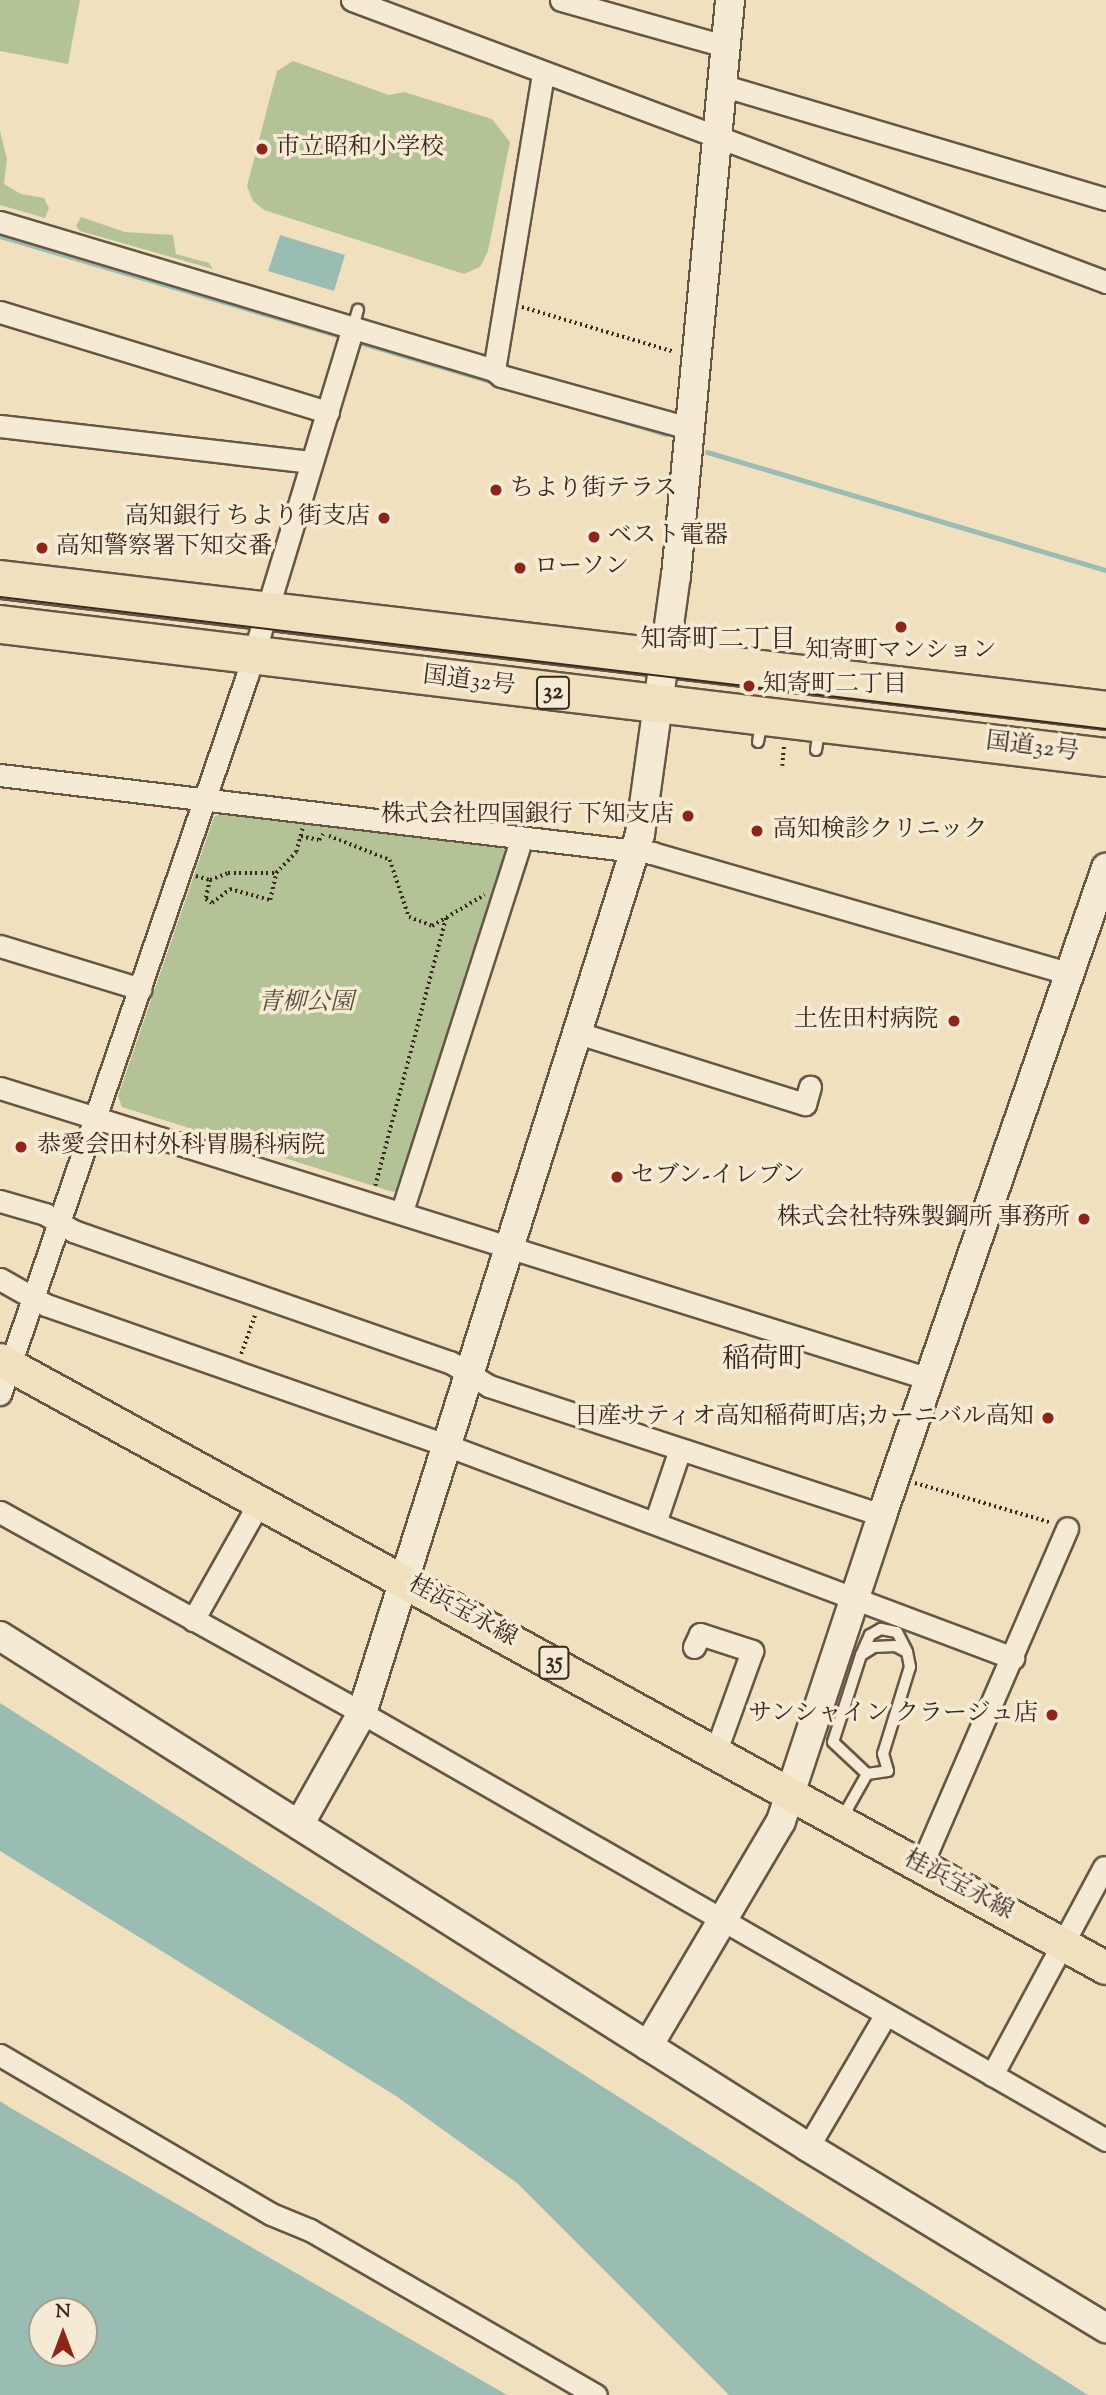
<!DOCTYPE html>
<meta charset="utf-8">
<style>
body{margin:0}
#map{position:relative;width:1106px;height:2395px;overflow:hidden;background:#f0e0be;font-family:"Sorts Mill Goudy","Noto Serif JP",serif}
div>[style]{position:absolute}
.green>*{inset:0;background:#b4c396}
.water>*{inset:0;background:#9abdb3}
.stream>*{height:5px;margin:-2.5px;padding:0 2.5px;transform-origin:2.5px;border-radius:2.5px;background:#9abdb3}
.path>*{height:3.5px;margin-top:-1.75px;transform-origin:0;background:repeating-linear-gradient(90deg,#38281e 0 2px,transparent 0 5.5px)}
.roads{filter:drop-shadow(2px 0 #665646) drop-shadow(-2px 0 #665646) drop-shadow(0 2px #665646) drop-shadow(0 -2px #665646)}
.lane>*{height:10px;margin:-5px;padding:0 5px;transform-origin:5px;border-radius:5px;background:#f5ebd5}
.street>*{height:21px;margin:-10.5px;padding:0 10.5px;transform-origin:10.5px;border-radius:10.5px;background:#f5ebd5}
.secondary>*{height:28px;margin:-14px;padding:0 14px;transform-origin:14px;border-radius:14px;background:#f5ebd5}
.primary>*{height:32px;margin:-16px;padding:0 16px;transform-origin:16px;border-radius:16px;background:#f0e0be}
.highway>*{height:37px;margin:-18.5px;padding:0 18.5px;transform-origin:18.5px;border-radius:18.5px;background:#f0e0be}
.tram>*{height:2px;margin:-1px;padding:0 1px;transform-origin:1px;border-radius:1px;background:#38281e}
.dots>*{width:19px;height:19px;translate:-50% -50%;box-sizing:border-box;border:4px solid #f5ebd5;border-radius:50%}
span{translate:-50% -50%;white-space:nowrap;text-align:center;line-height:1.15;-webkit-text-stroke:7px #f5ebd5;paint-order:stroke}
.shield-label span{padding:2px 5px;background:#f5ebd5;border:2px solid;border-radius:5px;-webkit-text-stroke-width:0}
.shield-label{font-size:23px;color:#38281e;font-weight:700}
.poi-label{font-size:24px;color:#38281e}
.left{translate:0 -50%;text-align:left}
.right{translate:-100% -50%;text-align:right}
.street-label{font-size:24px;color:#38281e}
.park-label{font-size:24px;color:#574f3c;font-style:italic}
.neighbourhood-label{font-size:26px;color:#38281e}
.quarter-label{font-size:28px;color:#38281e}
.north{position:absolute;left:28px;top:2297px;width:70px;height:70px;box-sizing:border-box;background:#f5ebd5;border:2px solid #a99d8c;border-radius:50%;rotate:0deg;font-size:19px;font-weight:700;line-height:28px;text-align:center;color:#38281e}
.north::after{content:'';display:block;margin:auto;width:24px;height:32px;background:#8f2418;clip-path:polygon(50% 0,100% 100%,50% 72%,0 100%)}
</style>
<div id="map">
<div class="green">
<div style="clip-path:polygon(0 0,80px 0,68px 64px,0 51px)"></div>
<div style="clip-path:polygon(293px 61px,389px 95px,404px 92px,492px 119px,510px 142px,488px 251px,480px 267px,464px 274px,264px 210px,253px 201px,247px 186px,277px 71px)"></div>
<div style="clip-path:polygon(0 131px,7px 159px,4px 184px,21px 194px,44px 198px,49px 208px,45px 218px,0 205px)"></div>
<div style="clip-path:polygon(81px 217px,125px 232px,173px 235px,176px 254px,209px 263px,213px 269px,80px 231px,76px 226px)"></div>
<div style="clip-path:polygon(221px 813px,501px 846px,509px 855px,401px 1188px,393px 1192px,122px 1107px,118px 1096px,214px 817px)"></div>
</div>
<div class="water">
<div style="clip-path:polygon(280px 235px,345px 255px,334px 291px,268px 271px)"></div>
<div style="clip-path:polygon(0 1703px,859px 2250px,1088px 2395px,729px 2395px,517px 2183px,396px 2096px,0 1851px)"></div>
<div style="clip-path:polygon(evenodd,0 2101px,9px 2107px,507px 2395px,0 2395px,0 2101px,42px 2311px,84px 2311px,84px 2353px,42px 2353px,42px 2311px)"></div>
</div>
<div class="stream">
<div style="left:0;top:236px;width:361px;rotate:16.4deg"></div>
<div style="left:355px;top:341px;width:148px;rotate:16.5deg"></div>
<div style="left:600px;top:414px;width:69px;rotate:16.9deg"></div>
<div style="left:707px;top:452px;width:416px;rotate:16.5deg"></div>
</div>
<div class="path">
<div style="left:522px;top:307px;width:159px;rotate:16.4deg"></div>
<div style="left:782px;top:766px;width:21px;rotate:-85deg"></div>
<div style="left:301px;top:836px;width:18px;rotate:13deg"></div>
<div style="left:319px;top:840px;width:7px;rotate:-56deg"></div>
<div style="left:329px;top:836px;width:66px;rotate:21.5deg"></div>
<div style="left:390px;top:860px;width:60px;rotate:71.6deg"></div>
<div style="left:409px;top:917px;width:25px;rotate:21deg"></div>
<div style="left:432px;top:926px;width:61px;rotate:-30.8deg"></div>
<div style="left:196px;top:876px;width:15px;rotate:16deg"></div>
<div style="left:210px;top:880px;width:19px;rotate:-21deg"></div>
<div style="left:228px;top:873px;width:48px"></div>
<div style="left:276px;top:873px;width:29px;rotate:-46deg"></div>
<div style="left:296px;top:852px;width:24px;rotate:-75deg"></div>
<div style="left:210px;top:880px;width:19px;rotate:102deg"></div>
<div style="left:206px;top:899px;width:7px;rotate:34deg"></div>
<div style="left:212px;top:903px;width:23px;rotate:-38deg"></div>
<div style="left:230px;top:889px;width:41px;rotate:15.4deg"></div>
<div style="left:270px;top:900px;width:28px;rotate:-77deg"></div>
<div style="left:375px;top:1186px;width:278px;rotate:-75.2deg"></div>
<div style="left:241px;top:1354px;width:41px;rotate:-70.3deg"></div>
<div style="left:915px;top:1483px;width:140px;rotate:16.2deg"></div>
</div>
<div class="roads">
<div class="lane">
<div style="left:353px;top:327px;width:18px;rotate:-74deg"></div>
<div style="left:758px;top:742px;width:22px;rotate:-80deg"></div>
<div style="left:816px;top:750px;width:24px;rotate:-81deg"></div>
<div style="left:861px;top:1655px;width:22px;rotate:-66deg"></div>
<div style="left:870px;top:1635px;width:13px;rotate:-29deg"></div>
<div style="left:881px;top:1629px;width:16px;rotate:11deg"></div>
<div style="left:897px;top:1632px;width:22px;rotate:63deg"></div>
<div style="left:841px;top:1820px;width:53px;rotate:-60.5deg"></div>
<div style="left:867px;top:1774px;width:21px;rotate:-8deg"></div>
<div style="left:888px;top:1771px;width:18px;rotate:-106deg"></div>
<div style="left:883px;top:1754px;width:91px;rotate:-72.8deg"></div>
<div style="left:910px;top:1667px;width:15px;rotate:-101deg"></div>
<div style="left:907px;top:1652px;width:13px;rotate:-153deg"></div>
<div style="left:895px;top:1646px;width:21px;rotate:177deg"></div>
<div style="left:874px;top:1647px;width:15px;rotate:148deg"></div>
<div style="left:861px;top:1655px;width:91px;rotate:107.8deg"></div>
<div style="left:833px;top:1742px;width:47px;rotate:43.3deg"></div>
</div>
<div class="street">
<div style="left:352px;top:0;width:805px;rotate:20.51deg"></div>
<div style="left:561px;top:0;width:170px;rotate:15.7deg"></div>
<div style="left:721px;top:85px;width:402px;rotate:16.5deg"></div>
<div style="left:0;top:222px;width:516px;rotate:16.68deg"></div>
<div style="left:494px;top:370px;width:9px;rotate:41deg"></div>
<div style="left:501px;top:376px;width:194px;rotate:15.5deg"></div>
<div style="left:0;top:312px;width:343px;rotate:17deg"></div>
<div style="left:494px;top:370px;width:301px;rotate:-80.6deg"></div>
<div style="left:0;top:426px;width:312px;rotate:6.6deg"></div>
<div style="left:0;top:775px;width:657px;rotate:6.82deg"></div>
<div style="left:652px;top:853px;width:435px;rotate:16.1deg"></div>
<div style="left:0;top:946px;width:147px;rotate:17deg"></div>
<div style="left:578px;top:1033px;width:238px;rotate:17.4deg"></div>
<div style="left:805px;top:1104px;width:18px;rotate:-74deg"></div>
<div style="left:0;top:1088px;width:974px;rotate:17.38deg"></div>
<div style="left:0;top:1201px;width:47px;rotate:16.1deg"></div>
<div style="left:45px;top:1214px;width:33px;rotate:31deg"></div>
<div style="left:73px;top:1231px;width:399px;rotate:19.2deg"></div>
<div style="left:450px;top:1362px;width:46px;rotate:31.6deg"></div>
<div style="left:489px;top:1386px;width:414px;rotate:18.2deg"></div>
<div style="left:402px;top:1211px;width:392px;rotate:-72.2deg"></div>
<div style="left:0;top:1279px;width:53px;rotate:29.5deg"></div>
<div style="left:46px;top:1305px;width:424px;rotate:19.3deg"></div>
<div style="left:446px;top:1445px;width:606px;rotate:20.59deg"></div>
<div style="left:0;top:1394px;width:759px;rotate:-71.02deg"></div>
<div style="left:247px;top:676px;width:365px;rotate:-73.1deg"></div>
<div style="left:0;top:1512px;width:414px;rotate:29deg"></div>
<div style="left:362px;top:1713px;width:858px;rotate:29.85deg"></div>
<div style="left:655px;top:1523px;width:78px;rotate:-71.3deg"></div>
<div style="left:193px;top:1620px;width:137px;rotate:-60.6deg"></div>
<div style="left:694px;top:1647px;width:14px;rotate:-65deg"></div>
<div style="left:700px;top:1634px;width:55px;rotate:18.1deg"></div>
<div style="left:752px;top:1651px;width:109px;rotate:109.9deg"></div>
<div style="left:921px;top:1866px;width:368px;rotate:-66.6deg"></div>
<div style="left:0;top:2055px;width:314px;rotate:30.4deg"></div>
<div style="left:271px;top:2214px;width:42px;rotate:22.3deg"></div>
<div style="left:310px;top:2230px;width:330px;rotate:30deg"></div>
<div style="left:992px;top:2075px;width:236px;rotate:-61.7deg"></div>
<div style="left:808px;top:2147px;width:154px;rotate:-59.6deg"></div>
</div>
<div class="secondary">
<div style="left:0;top:1636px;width:956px;rotate:32.31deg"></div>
<div style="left:808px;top:2147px;width:349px;rotate:31.3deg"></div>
<div style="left:299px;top:1825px;width:129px;rotate:-60.6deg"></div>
<div style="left:362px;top:1713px;width:922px;rotate:-72.45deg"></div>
<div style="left:640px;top:834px;width:260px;rotate:-82.1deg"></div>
<div style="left:676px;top:576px;width:579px;rotate:-84.64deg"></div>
<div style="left:648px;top:2046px;width:261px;rotate:-59.4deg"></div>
<div style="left:781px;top:1821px;width:322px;rotate:-71.7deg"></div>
<div style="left:882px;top:1515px;width:685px;rotate:-70.9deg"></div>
</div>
<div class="primary">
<div style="left:0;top:1360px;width:1262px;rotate:28.8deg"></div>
</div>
<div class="highway">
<div style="left:0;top:579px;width:1114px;rotate:6.75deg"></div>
<div style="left:0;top:624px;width:1114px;rotate:6.86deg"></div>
</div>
</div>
<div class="tram">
<div style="left:0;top:597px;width:1114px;rotate:6.81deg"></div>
</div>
<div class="dots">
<div style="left:262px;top:149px;background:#8f2418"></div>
<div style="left:496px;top:490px;background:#8f2418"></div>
<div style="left:384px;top:518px;background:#8f2418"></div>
<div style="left:594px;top:537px;background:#8f2418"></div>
<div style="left:42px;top:548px;background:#8f2418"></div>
<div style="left:520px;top:568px;background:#8f2418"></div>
<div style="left:901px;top:627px;background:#8f2418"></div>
<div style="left:749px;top:686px;background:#8f2418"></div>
<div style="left:688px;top:816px;background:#8f2418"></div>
<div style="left:757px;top:831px;background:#8f2418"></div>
<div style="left:954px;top:1021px;background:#8f2418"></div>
<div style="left:21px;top:1147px;background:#8f2418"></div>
<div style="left:617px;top:1177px;background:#8f2418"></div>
<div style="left:1084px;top:1219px;background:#8f2418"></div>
<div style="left:1048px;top:1418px;background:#8f2418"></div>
<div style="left:1052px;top:1715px;background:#8f2418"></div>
</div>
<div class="shield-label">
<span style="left:553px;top:693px">32</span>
<span style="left:554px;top:1663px">35</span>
</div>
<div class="poi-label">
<span class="left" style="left:276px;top:149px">市立昭和小学校</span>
<span class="left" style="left:510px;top:490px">ちより街テラス</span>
<span class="right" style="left:370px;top:518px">高知銀行 ちより街支店</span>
<span class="left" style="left:608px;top:537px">ベスト電器</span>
<span class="left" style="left:56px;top:548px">高知警察署下知交番</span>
<span class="left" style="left:534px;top:568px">ローソン</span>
<span style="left:901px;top:652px">知寄町マンション</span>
<span class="left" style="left:763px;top:686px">知寄町二丁目</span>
<span class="right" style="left:674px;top:816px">株式会社四国銀行 下知支店</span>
<span class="left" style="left:773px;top:831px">高知検診クリニック</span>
<span class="right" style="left:938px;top:1021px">土佐田村病院</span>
<span class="left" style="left:37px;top:1147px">恭愛会田村外科胃腸科病院</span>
<span class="left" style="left:631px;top:1177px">セブン-イレブン</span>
<span class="right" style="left:1070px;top:1219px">株式会社特殊製鋼所 事務所</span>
<span class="right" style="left:1034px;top:1418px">日産サティオ高知稲荷町店;カーニバル高知</span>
<span class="right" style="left:1038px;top:1715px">サンシャイン クラージュ店</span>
</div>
<div class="street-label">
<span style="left:469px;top:682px;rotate:7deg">国道32号</span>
<span style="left:1032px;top:748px;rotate:7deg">国道32号</span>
<span style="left:462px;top:1612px;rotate:29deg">桂浜宝永線</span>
<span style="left:958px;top:1886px;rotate:28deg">桂浜宝永線</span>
</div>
<div class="park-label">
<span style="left:306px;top:1004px">青柳公園</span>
</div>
<div class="neighbourhood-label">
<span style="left:718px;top:641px">知寄町二丁目</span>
</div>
<div class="quarter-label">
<span style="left:764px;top:1360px">稲荷町</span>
</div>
<div class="north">N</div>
</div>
